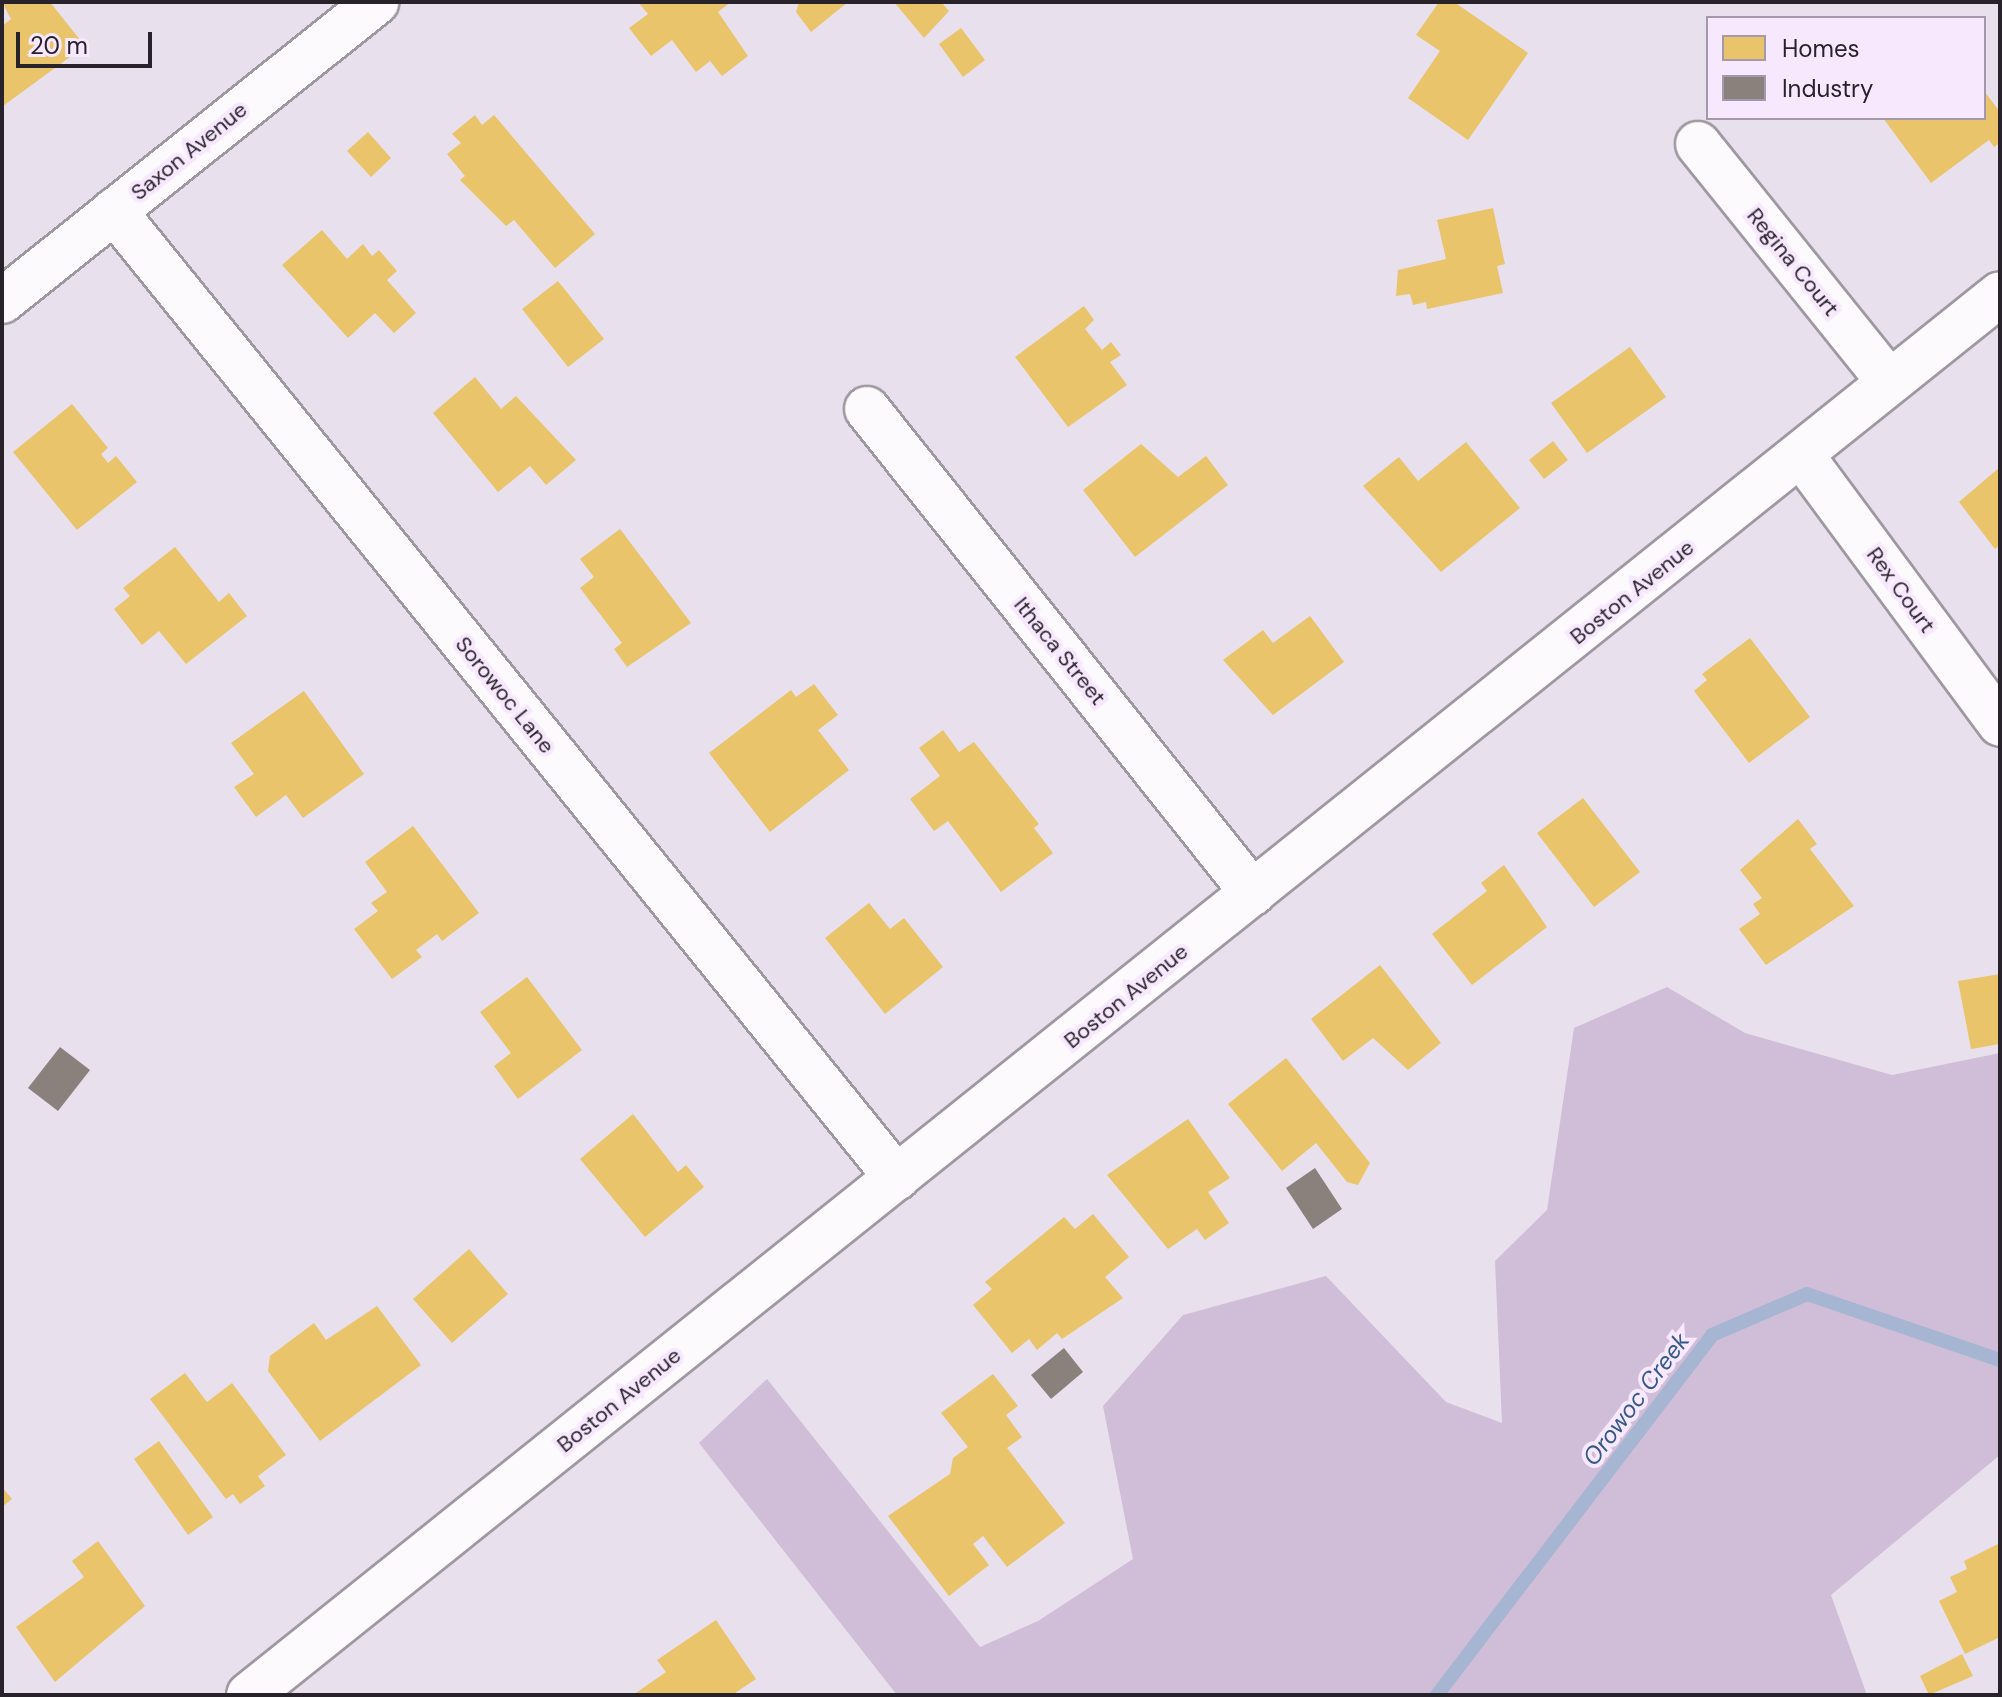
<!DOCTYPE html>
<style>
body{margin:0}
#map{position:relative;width:2002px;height:1697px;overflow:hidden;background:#e8e0ec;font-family:"DM Sans",sans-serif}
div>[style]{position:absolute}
.forest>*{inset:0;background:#d0bed8}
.homes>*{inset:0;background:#e9c46a}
.industry>*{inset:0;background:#8a817c}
.stream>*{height:14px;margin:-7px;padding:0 7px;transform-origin:7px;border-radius:7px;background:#a6b5d1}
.roads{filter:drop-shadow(2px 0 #9e98a1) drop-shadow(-2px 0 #9e98a1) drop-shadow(0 2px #9e98a1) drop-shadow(0 -2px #9e98a1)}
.minor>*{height:44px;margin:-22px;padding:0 22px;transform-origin:22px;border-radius:22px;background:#fcfafc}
span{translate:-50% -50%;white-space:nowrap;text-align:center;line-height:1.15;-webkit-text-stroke:8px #f7e8fe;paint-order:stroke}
.street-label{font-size:22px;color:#28232b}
.water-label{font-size:24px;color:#345888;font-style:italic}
.frame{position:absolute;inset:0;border:4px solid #28232b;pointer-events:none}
.legend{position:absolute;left:1706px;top:16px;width:280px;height:104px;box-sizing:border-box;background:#f7e8fe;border:2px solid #a499aa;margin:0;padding:10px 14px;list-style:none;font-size:24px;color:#28232b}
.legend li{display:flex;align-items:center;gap:16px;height:40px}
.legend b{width:40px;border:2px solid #a499aa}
.scale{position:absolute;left:16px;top:32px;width:136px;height:36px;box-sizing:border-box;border:4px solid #28232b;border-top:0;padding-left:10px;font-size:24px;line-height:28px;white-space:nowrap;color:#28232b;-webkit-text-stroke:6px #f7e8fe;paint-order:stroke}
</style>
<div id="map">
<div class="forest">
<div style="clip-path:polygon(1667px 987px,1745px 1033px,1892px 1075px,2000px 1053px,2000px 1455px,1831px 1595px,1867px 1695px,897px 1695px,699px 1443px,767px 1379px,980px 1647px,1038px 1621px,1133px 1559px,1103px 1406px,1183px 1315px,1326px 1276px,1446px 1402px,1502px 1423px,1495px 1261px,1547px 1210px,1574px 1028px)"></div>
</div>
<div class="homes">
<div style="clip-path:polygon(2px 2px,50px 2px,85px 46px,3px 106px,2px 26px,11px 19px)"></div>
<div style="clip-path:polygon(638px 2px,731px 2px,718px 12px,748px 56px,722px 76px,710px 61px,696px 72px,672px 40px,651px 56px,629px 28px,648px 14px)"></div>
<div style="clip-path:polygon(799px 2px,848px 2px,811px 32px,796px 12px)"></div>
<div style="clip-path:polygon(894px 2px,941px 2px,949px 11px,924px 38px)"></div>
<div style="clip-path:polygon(1439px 2px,1454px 2px,1528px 53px,1468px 140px,1408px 98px,1440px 51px,1416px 35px)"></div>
<div style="clip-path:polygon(961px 28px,985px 60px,963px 77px,939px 44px)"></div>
<div style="clip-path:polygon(1984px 91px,2000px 112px,2000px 143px,1994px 147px,1989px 140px,1931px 183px,1883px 118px,1984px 118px)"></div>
<div style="clip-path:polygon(475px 115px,482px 125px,494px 115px,595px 234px,555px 268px,514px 220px,506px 226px,460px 180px,465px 176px,447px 154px,461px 143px,452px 134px)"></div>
<div style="clip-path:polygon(368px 132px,391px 158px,371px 177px,347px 151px)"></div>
<div style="clip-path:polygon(1493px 208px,1505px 264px,1497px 266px,1503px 293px,1427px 309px,1426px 302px,1413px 305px,1410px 294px,1396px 296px,1398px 270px,1446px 259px,1437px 220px)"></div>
<div style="clip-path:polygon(322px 230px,347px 259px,363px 244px,372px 256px,379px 250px,397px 271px,387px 280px,416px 313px,394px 333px,375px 313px,348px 338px,282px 265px)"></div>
<div style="clip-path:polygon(558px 281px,604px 339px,568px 367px,522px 309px)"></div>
<div style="clip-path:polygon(1084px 306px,1094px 320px,1085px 329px,1102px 350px,1111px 342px,1121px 355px,1110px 362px,1127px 385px,1068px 427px,1015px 357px)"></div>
<div style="clip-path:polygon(1630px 347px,1666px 397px,1587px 453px,1551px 403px)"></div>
<div style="clip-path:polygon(475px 377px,501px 409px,516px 396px,576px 460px,546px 485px,530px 466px,498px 492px,433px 413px)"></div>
<div style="clip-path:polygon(72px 404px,108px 448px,101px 454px,108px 463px,116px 456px,137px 482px,77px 530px,13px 452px)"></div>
<div style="clip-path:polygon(1553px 441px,1568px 460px,1544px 479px,1529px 460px)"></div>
<div style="clip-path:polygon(1466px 442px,1520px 508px,1441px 572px,1363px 486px,1399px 457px,1418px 481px)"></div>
<div style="clip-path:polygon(1141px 444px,1178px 477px,1206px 456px,1228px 485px,1135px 557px,1083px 490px)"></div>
<div style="clip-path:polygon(2000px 467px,2000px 545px,1995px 549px,1959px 502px)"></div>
<div style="clip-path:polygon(620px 529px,691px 623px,627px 667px,614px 649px,622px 643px,580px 588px,594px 577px,580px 559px)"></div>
<div style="clip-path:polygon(175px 547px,219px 602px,229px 593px,247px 616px,186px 664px,159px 631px,142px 645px,114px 609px,130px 596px,123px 588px)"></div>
<div style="clip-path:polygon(1310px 616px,1344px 662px,1273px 715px,1223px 660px,1263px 630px,1273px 643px)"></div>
<div style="clip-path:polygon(1750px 638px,1810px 717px,1749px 763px,1694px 691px,1707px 680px,1702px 674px)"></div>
<div style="clip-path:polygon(814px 684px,838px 715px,818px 730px,849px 770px,770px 832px,709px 753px,791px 690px,796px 697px)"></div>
<div style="clip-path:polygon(304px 691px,364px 774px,303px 818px,286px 795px,256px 817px,234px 787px,254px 774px,231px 743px)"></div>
<div style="clip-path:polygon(943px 730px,959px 752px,974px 742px,1039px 824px,1034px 828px,1053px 853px,1001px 892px,948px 821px,934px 831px,910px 799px,940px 776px,919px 748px)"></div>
<div style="clip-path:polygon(1583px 798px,1640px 872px,1594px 907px,1537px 833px)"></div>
<div style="clip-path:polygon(1798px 819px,1817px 844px,1810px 849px,1854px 906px,1766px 965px,1739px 929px,1760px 914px,1753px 904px,1762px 898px,1740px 870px)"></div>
<div style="clip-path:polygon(413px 826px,479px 913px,442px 941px,437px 934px,416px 950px,422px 957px,392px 979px,354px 929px,378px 911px,371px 903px,387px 892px,365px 862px)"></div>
<div style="clip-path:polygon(1504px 865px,1547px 927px,1472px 985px,1432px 934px,1487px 891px,1481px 883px)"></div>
<div style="clip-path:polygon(869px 903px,890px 929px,904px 918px,943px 967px,885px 1014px,825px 938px)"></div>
<div style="clip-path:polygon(1380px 965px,1441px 1043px,1408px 1070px,1373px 1038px,1343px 1061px,1311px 1019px)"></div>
<div style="clip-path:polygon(2000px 974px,2000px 1044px,1971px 1049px,1958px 981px)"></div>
<div style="clip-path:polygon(527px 977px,582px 1050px,518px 1099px,494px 1066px,511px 1053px,480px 1012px)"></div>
<div style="clip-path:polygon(1286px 1058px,1370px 1163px,1358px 1185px,1347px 1182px,1316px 1143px,1282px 1171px,1228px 1104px)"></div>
<div style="clip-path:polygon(633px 1114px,678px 1172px,686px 1165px,704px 1187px,645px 1237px,580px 1159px)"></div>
<div style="clip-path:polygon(1188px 1119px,1230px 1178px,1208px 1192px,1229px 1223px,1205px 1240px,1197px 1229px,1168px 1249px,1107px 1175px)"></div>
<div style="clip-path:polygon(1093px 1214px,1129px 1257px,1105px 1277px,1123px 1298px,1062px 1339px,1057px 1333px,1037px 1350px,1029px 1339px,1012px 1353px,973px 1305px,992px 1289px,985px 1282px,1064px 1217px,1075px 1229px)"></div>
<div style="clip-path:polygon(469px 1249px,508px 1294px,452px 1343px,413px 1299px)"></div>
<div style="clip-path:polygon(377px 1306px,421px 1365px,320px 1441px,268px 1371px,270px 1356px,314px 1323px,326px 1340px)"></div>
<div style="clip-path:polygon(185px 1373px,207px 1402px,232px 1383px,286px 1455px,258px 1476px,265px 1486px,240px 1504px,233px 1494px,226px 1499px,150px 1399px)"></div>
<div style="clip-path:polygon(993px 1374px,1018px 1406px,1006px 1415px,1022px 1437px,1007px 1448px,1065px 1523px,1007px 1567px,983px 1536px,973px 1544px,989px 1565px,949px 1596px,888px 1516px,950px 1474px,953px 1458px,968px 1447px,941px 1413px)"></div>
<div style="clip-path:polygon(159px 1441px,213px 1517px,188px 1535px,134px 1459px)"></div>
<div style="clip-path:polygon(2px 1487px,12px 1499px,2px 1507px)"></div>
<div style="clip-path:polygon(98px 1541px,145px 1606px,55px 1682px,16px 1627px,84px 1577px,72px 1561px)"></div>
<div style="clip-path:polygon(2000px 1543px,2000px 1637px,1965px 1654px,1939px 1601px,1957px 1592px,1950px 1577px,1967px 1569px,1964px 1561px)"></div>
<div style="clip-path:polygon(716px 1620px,756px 1679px,732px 1695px,633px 1695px,666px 1672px,657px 1660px)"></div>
<div style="clip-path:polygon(1962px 1654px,1973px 1676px,1929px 1695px,1920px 1676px)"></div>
</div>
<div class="industry">
<div style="clip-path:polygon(60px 1047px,90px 1070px,58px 1111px,28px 1088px)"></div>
<div style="clip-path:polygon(1315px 1168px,1342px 1209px,1313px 1229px,1286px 1188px)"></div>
<div style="clip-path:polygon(1064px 1348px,1083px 1372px,1051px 1399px,1031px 1375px)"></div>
</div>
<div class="stream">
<div style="left:1437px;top:1695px;width:453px;rotate:-52.6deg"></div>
<div style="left:1712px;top:1335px;width:103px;rotate:-23.3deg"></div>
<div style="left:1807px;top:1294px;width:204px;rotate:18.9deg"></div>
</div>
<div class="roads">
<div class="minor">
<div style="left:1698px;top:144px;width:303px;rotate:51.2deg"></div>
<div style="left:114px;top:211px;width:1244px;rotate:51deg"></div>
<div style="left:2px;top:301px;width:479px;rotate:-38.6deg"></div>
<div style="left:867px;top:409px;width:619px;rotate:51.43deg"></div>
<div style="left:1802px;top:456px;width:333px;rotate:53.5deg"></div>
<div style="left:249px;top:1695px;width:2242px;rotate:-38.66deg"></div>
</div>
</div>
<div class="street-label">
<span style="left:189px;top:151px;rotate:-39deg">Saxon Avenue</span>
<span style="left:1793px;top:262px;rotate:51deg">Regina Court</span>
<span style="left:1901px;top:590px;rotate:54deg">Rex Court</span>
<span style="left:1632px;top:592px;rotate:-39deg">Boston Avenue</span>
<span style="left:1060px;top:651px;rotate:51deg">Ithaca Street</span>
<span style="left:505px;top:695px;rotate:51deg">Sorowoc Lane</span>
<span style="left:1126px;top:996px;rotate:-39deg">Boston Avenue</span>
<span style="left:619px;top:1400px;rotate:-39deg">Boston Avenue</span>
</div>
<div class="water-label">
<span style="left:1636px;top:1399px;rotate:-53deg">Orowoc Creek</span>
</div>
<div class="frame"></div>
<ul class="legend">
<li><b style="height:22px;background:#e9c46a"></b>Homes</li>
<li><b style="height:22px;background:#8a817c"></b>Industry</li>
</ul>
<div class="scale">20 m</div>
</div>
